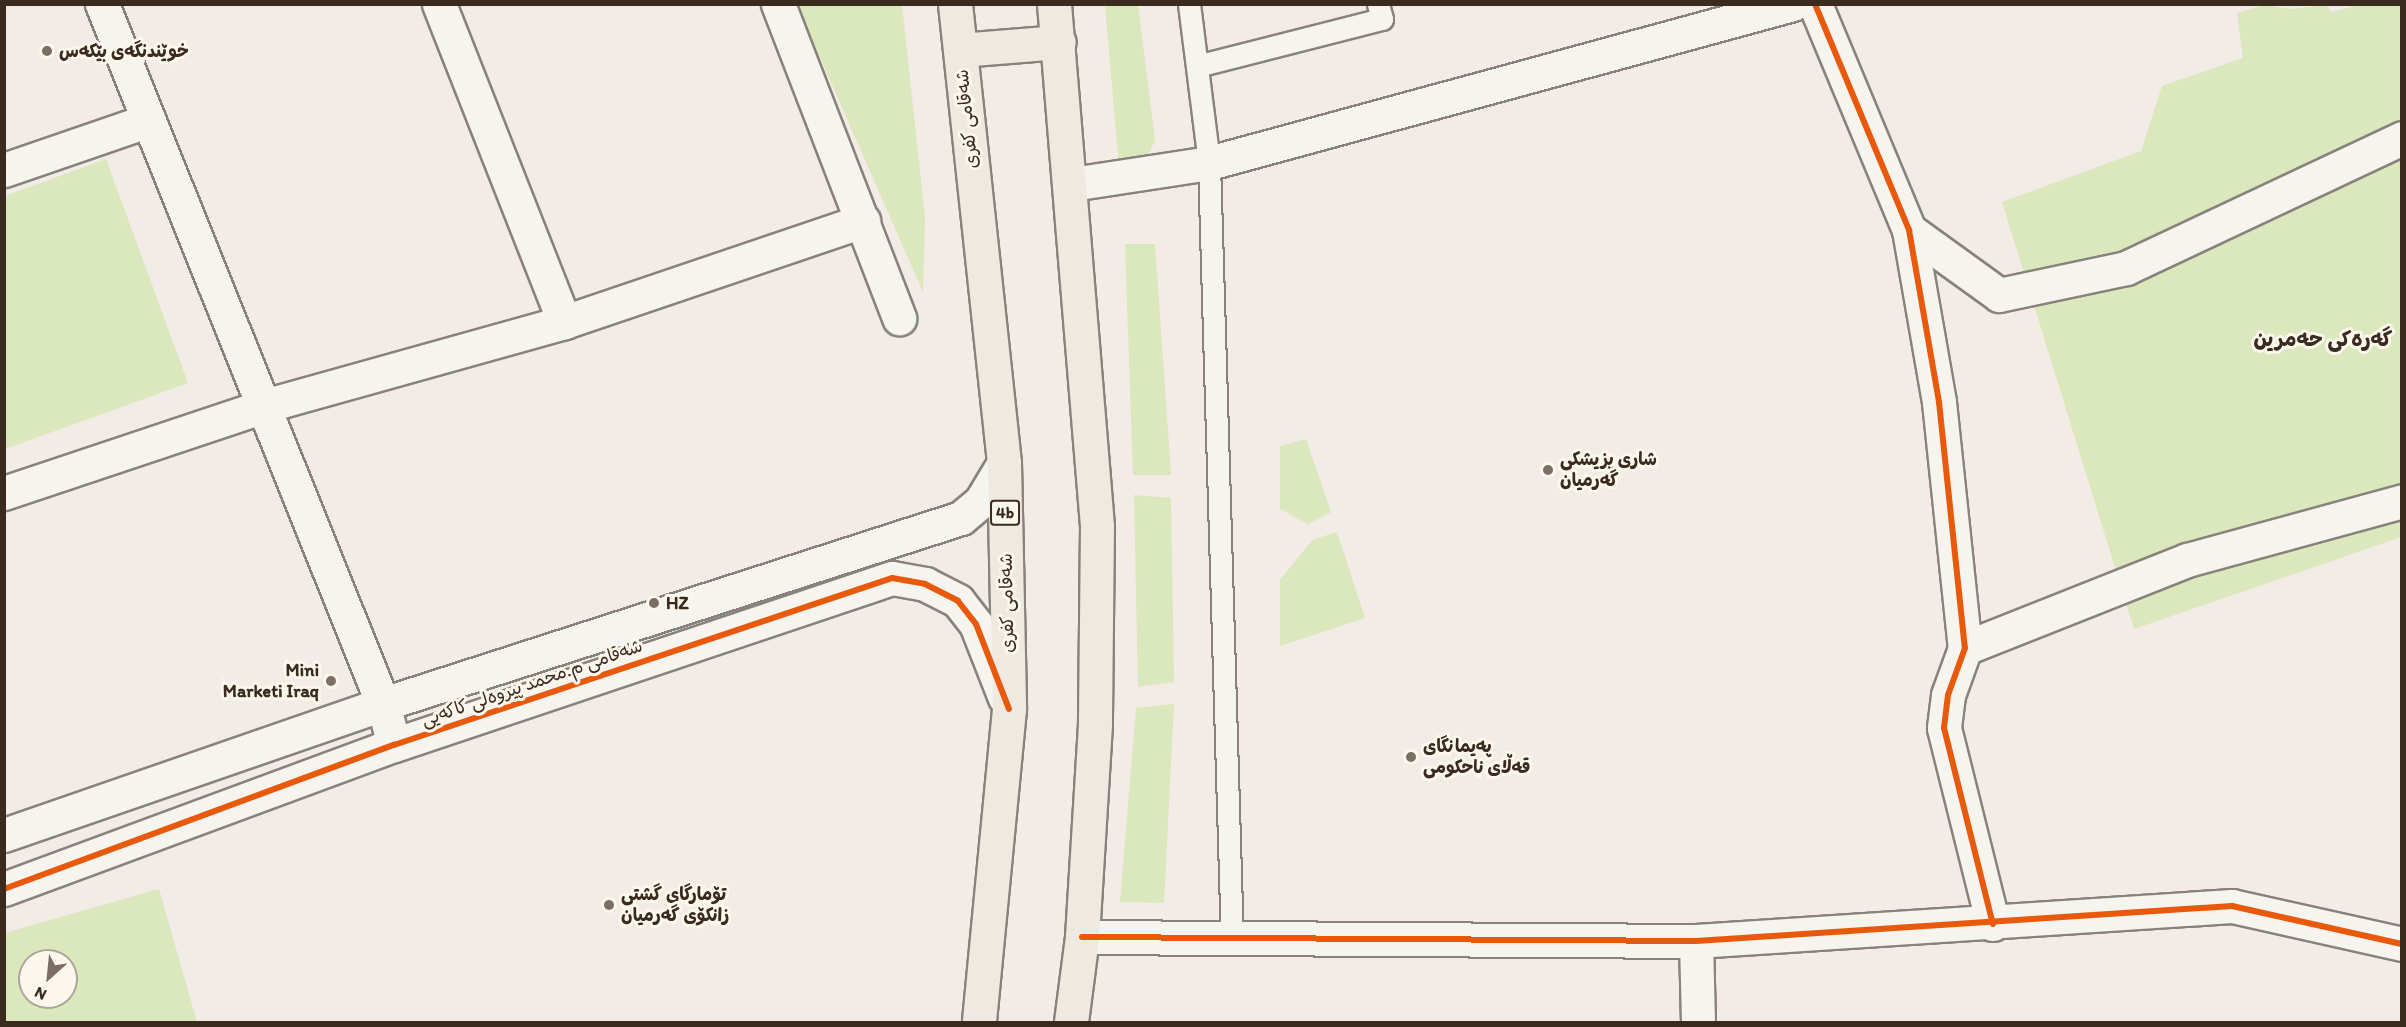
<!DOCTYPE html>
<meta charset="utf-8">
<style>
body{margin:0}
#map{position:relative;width:2406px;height:1027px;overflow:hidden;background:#f3ebe5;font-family:Itim,"Playpen Sans Arabic",sans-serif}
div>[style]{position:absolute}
.green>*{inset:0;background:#dbe7bc}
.roads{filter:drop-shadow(2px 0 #89827c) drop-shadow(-2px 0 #89827c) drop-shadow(0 2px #89827c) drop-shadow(0 -2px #89827c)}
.lane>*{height:21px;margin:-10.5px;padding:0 10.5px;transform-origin:10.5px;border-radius:10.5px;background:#f6f4ef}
.street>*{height:33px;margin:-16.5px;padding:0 16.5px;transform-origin:16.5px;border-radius:16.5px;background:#f6f4ef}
.secondary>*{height:33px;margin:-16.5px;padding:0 16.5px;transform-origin:16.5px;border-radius:16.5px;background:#f6f4ef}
.highway>*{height:33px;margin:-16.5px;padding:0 16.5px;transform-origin:16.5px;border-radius:16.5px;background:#efe9e1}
.cycleway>*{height:6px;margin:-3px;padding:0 3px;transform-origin:3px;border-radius:3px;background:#e8590c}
.dots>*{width:16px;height:16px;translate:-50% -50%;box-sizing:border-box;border:3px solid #fbf7ec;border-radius:50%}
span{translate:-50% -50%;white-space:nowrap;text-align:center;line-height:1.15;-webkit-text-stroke:6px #fbf7ec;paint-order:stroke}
.shield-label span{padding:2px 4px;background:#fbf7ec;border:2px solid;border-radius:4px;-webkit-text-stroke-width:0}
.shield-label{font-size:16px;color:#3b2a1e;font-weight:700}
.poi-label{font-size:18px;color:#3b2a1e;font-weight:700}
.left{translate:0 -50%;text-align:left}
.right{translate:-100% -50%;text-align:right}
.street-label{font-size:18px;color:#3b2a1e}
.quarter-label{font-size:21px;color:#3b2a1e;font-weight:700}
.frame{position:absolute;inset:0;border:6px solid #3b2a1e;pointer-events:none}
.north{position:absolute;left:18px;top:949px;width:60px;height:60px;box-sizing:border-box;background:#fbf7ec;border:2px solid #aea59a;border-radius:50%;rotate:207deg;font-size:16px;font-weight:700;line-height:24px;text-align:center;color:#3b2a1e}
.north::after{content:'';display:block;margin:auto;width:21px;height:27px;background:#7b6e64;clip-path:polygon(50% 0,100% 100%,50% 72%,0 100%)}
</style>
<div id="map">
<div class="green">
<div style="clip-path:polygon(797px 5px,902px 5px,925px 217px,923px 292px)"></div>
<div style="clip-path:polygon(1105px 5px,1138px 5px,1155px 140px,1146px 160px,1119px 167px)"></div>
<div style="clip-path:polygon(2265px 5px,2289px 9px,2326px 5px,2331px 12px,2359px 5px,2401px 5px,2401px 537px,2134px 629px,2002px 202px,2141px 151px,2162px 86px,2243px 58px,2237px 13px)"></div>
<div style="clip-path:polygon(106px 159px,188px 383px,5px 449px,5px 196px)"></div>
<div style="clip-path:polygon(1125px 244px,1155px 244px,1171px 475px,1133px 475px)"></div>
<div style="clip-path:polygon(1306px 439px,1331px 512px,1308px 524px,1280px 509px,1280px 446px)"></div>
<div style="clip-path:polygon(1134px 495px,1171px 498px,1174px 682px,1138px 687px)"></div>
<div style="clip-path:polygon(1337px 532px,1365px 618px,1280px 646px,1280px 580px,1312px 540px)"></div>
<div style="clip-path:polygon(1174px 704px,1164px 903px,1120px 902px,1136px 708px)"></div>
<div style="clip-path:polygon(evenodd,159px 889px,197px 1022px,5px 1022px,5px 933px,159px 889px,30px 961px,66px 961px,66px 997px,30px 997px,30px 961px)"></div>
</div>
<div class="roads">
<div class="lane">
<div style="left:1189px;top:4px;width:160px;rotate:82.8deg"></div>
<div style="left:1209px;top:163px;width:778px;rotate:88.31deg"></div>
<div style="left:1197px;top:66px;width:191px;rotate:-14.3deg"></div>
<div style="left:1382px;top:19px;width:16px;rotate:-105deg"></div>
</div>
<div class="street">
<div style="left:102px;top:4px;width:754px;rotate:68.13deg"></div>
<div style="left:383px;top:704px;width:42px;rotate:75deg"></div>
<div style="left:439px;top:4px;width:342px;rotate:68.5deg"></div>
<div style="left:778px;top:4px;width:337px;rotate:68.9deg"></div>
<div style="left:1815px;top:4px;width:245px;rotate:67.4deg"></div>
<div style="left:1909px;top:230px;width:175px;rotate:80.1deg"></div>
<div style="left:1939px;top:402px;width:247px;rotate:84deg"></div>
<div style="left:1965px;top:648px;width:50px;rotate:109.9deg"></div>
<div style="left:1948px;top:695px;width:33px;rotate:97deg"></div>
<div style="left:1944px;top:728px;width:202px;rotate:76deg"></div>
<div style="left:4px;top:170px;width:153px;rotate:-19deg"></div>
<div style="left:1072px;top:184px;width:139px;rotate:-8.7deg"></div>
<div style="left:1209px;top:163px;width:605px;rotate:-15.23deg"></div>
<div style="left:1909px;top:230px;width:111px;rotate:35.8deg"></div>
<div style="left:1999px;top:295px;width:130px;rotate:-12deg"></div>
<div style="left:2126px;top:268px;width:305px;rotate:-25.2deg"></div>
<div style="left:4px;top:493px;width:274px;rotate:-18.5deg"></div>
<div style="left:264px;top:406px;width:312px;rotate:-15.6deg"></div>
<div style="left:564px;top:322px;width:316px;rotate:-18.7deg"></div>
<div style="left:1965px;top:648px;width:239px;rotate:-21.6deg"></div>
<div style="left:2187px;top:560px;width:223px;rotate:-15.3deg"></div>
<div style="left:1082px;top:937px;width:614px;rotate:0.37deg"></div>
<div style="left:1696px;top:941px;width:537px;rotate:-3.74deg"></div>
<div style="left:2232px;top:906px;width:174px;rotate:12.6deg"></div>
<div style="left:1696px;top:941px;width:81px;rotate:88.6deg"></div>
</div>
<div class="secondary">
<div style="left:4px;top:835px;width:401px;rotate:-19.1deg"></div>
<div style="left:383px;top:704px;width:607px;rotate:-17.84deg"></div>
<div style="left:961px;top:518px;width:26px;rotate:-40deg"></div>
<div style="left:981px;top:501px;width:44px;rotate:-58.8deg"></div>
<div style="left:4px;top:889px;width:416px;rotate:-20.3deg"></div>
<div style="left:394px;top:745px;width:525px;rotate:-18.54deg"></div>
<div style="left:892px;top:578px;width:34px;rotate:10deg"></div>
<div style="left:925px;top:584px;width:37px;rotate:27deg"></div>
<div style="left:958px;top:601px;width:29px;rotate:52deg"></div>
<div style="left:976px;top:624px;width:79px;rotate:68.6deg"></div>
</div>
<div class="highway">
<div style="left:955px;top:4px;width:462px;rotate:83.9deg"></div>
<div style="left:1004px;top:463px;width:246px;rotate:88.8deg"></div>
<div style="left:1009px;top:709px;width:314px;rotate:95.5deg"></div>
<div style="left:1054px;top:4px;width:524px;rotate:85.29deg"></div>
<div style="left:1097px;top:526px;width:198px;rotate:90.6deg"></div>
<div style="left:1095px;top:724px;width:213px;rotate:93.5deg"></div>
<div style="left:1082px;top:937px;width:86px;rotate:97.4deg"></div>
<div style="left:960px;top:50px;width:99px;rotate:-4.6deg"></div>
</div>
</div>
<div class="cycleway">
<div style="left:1815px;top:4px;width:245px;rotate:67.4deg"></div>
<div style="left:1909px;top:230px;width:175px;rotate:80.1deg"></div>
<div style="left:1939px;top:402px;width:247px;rotate:84deg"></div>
<div style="left:1965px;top:648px;width:50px;rotate:109.9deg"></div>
<div style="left:1948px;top:695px;width:33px;rotate:97deg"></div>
<div style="left:1944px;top:728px;width:202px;rotate:76deg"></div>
<div style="left:4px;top:889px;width:416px;rotate:-20.3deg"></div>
<div style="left:394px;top:745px;width:525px;rotate:-18.54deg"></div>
<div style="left:892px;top:578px;width:34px;rotate:10deg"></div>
<div style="left:925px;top:584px;width:37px;rotate:27deg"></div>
<div style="left:958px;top:601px;width:29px;rotate:52deg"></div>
<div style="left:976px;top:624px;width:91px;rotate:68.8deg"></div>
<div style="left:1082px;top:937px;width:614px;rotate:0.37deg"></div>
<div style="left:1696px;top:941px;width:537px;rotate:-3.74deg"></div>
<div style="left:2232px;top:906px;width:174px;rotate:12.6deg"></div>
</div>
<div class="dots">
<div style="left:47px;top:51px;background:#7b6e64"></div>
<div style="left:1548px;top:470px;background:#7b6e64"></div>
<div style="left:654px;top:603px;background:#7b6e64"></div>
<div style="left:331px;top:681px;background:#7b6e64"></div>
<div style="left:1411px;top:757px;background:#7b6e64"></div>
<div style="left:609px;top:905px;background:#7b6e64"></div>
</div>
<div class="shield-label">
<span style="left:1005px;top:513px">4b</span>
</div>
<div class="poi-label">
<span class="left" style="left:59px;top:51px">خوێندنگەی بێکەس</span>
<span class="left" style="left:1560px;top:470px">شاری پزیشکی<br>گەرمیان</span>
<span class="left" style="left:666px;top:603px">HZ</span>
<span class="right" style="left:319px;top:681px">Mini<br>Marketi Iraq</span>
<span class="left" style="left:1423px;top:757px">پەیمانگای<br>قەڵای ناحکومی</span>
<span class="left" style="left:621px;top:905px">تۆمارگای گشتی<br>زانکۆی گەرمیان</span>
</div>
<div class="street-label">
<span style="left:967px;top:119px;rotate:-96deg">شەقامی کفری</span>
<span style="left:1007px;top:603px;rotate:-91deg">شەقامی کفری</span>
<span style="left:532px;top:683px;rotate:-19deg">شەقامی م.محمد پیروەلی کاکەیی</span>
</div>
<div class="quarter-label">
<span style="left:2323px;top:339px">گەرەکی حەمرین</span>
</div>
<div class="frame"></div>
<div class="north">N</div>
</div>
